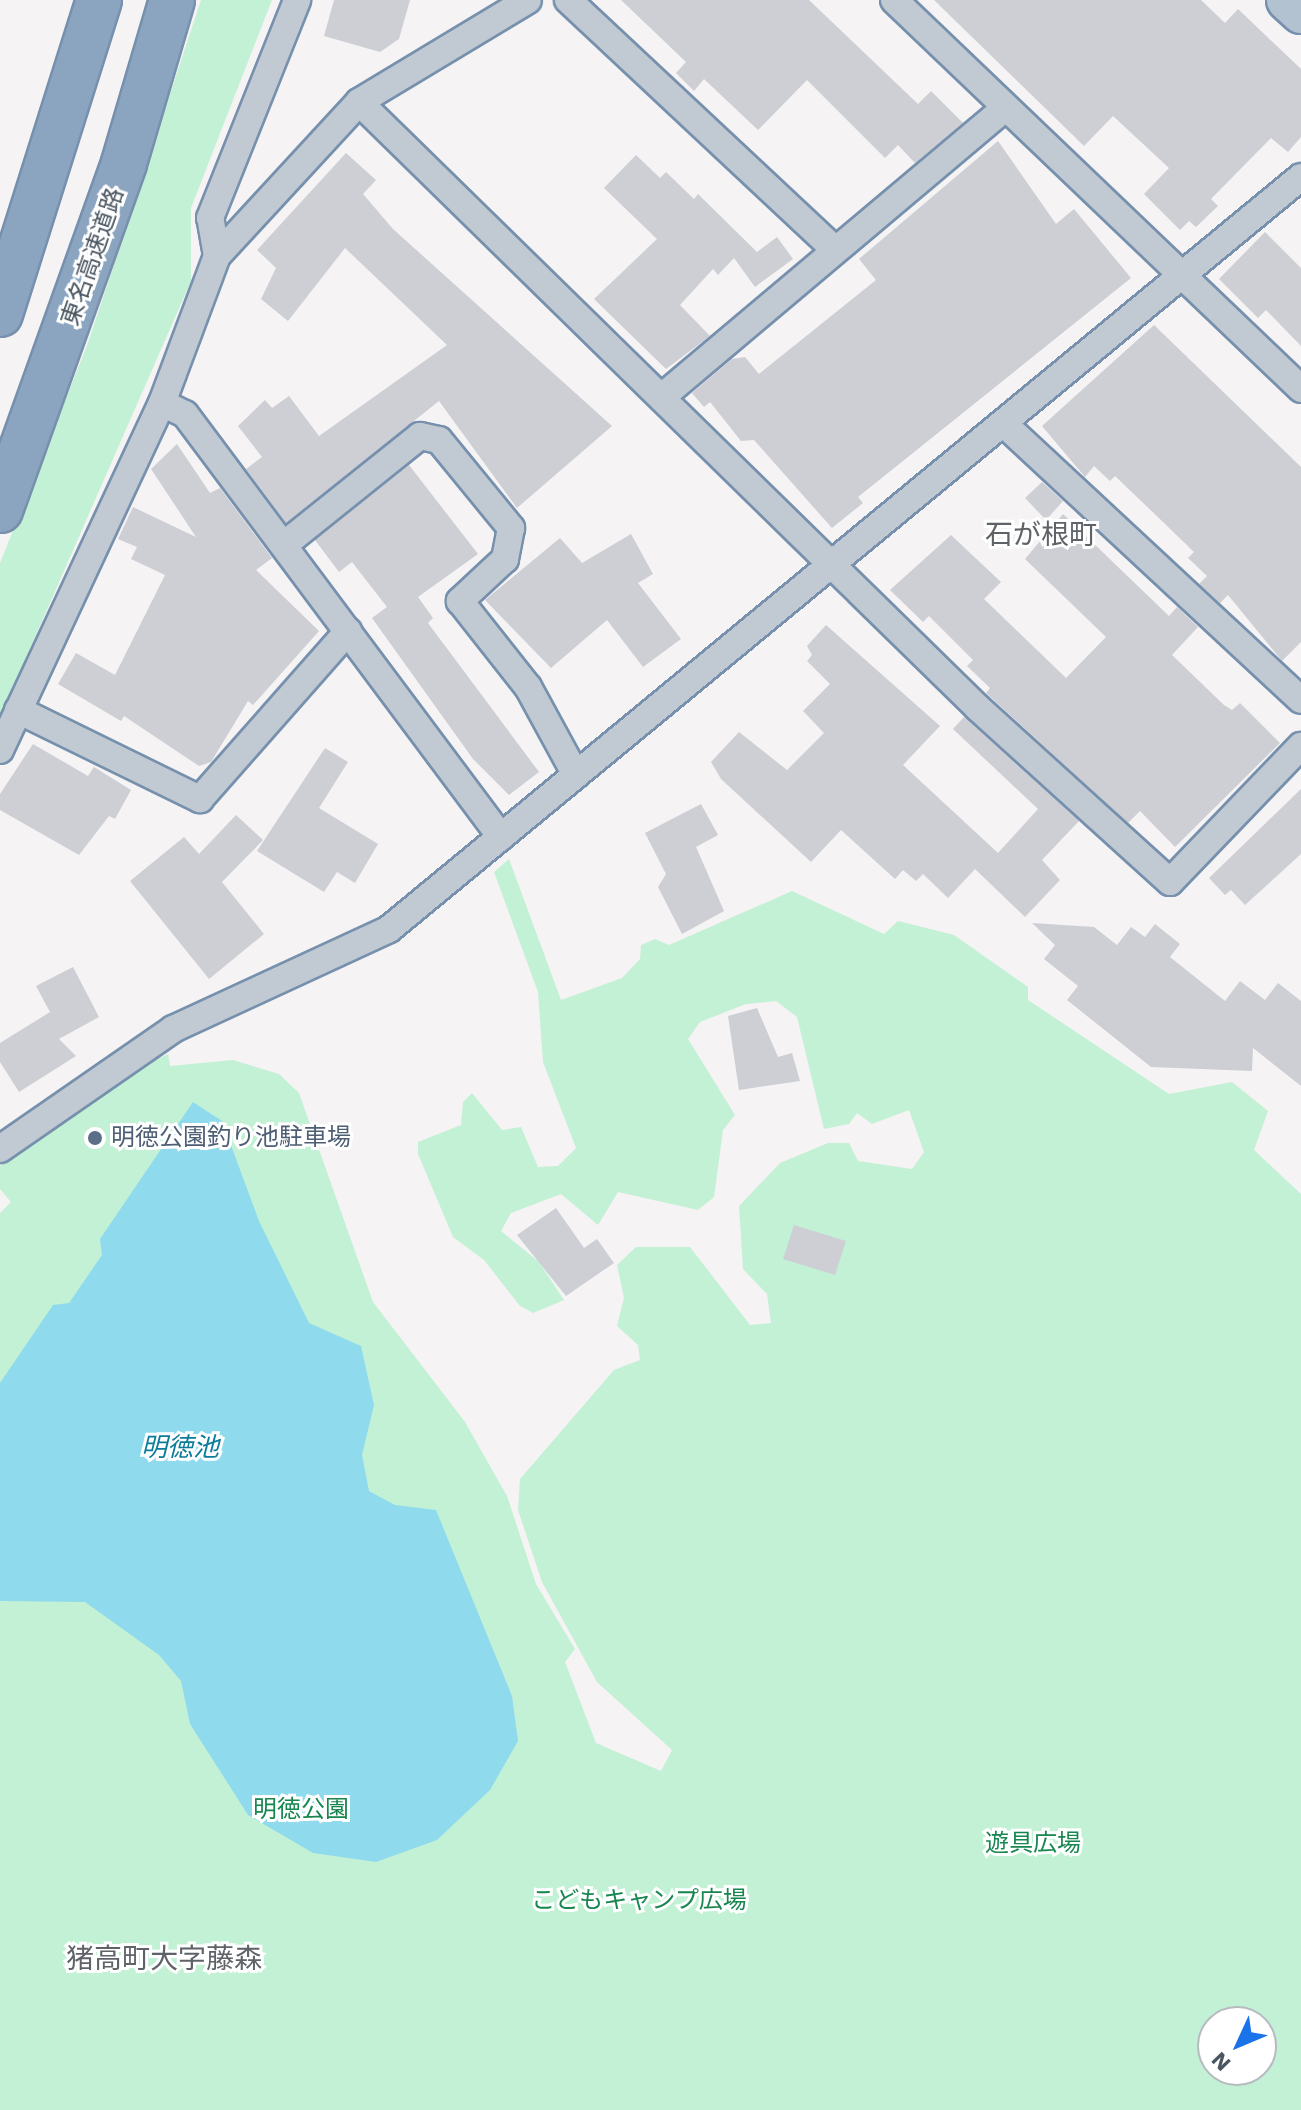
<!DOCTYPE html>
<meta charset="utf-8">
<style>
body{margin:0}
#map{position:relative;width:1301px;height:2110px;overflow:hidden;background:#f5f3f3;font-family:"Work Sans","Noto Sans JP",sans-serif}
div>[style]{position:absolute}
.green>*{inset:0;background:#c3f1d5}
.water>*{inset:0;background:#90daee}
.building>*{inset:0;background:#cdcfd5}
.roads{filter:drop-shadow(2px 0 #7690ad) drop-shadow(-2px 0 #7690ad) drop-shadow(0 2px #7690ad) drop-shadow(0 -2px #7690ad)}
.street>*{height:26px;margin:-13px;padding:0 13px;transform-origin:13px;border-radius:13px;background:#c1cad2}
.primary>*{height:40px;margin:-20px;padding:0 20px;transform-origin:20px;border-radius:20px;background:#b3c2d1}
.highway>*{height:44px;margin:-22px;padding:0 22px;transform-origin:22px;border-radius:22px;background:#8ba5c1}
.dots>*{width:22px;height:22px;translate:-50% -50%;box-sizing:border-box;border:4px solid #fff;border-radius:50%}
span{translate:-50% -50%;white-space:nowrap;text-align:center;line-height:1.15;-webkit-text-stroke:6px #fff;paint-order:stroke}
.street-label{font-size:24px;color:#4a5661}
.service-label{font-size:24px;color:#4e5e75}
.left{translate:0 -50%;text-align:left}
.park-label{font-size:24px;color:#17864f}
.water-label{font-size:26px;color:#0c7c9b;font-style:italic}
.quarter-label{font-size:28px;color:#5f6368}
.north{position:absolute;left:1197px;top:2006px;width:80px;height:80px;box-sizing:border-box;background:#fff;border:2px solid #b7bbc0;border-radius:50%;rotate:226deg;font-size:22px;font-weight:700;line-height:32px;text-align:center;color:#4a5661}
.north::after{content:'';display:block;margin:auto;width:28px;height:36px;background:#1a73e8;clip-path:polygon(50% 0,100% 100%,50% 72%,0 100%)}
</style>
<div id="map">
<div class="green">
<div style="clip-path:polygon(201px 0,272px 0,191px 208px,191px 281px,0 717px,0 563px,88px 343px)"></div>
<div style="clip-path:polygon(evenodd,509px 859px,561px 1000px,622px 978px,640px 959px,641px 945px,655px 939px,669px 945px,792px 891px,884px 934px,898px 921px,954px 935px,1028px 987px,1028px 1000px,1169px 1094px,1232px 1082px,1268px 1111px,1254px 1150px,1301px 1194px,1301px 2110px,0 2110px,0 1213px,11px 1202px,0 1189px,0 1166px,133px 1071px,168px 1054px,170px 1066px,233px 1060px,279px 1074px,299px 1093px,373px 1302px,465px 1422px,507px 1496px,536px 1584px,575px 1649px,565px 1662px,596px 1743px,661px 1771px,672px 1750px,597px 1682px,542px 1582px,518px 1510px,520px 1479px,614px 1370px,640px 1360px,638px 1345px,617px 1326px,624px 1298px,617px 1265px,636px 1247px,690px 1247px,750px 1325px,771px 1323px,767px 1294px,743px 1269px,739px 1206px,780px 1163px,828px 1143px,849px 1143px,858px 1161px,912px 1169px,924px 1152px,909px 1110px,872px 1124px,857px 1113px,849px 1124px,824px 1129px,797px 1017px,776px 1001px,746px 1004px,700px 1022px,688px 1039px,735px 1115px,723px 1130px,714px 1197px,698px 1210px,618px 1192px,598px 1225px,561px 1194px,511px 1213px,501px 1231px,539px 1262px,564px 1300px,533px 1313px,520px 1306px,484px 1260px,453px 1237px,418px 1154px,418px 1142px,461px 1125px,463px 1102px,472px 1093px,502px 1130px,521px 1127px,538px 1167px,558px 1166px,576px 1148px,543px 1062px,538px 992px,494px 872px,509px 859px,1213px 2022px,1261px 2022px,1261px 2070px,1213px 2070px,1213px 2022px)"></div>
</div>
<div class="water">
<div style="clip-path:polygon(193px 1102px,222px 1121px,259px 1221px,309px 1323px,361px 1346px,374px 1405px,362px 1455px,369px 1491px,395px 1505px,436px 1510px,512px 1696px,518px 1741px,490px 1790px,437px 1840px,376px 1862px,313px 1853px,248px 1815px,190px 1724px,181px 1681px,159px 1655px,85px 1602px,0 1601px,0 1383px,53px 1305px,69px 1303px,102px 1255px,100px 1239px)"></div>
</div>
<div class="building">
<div style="clip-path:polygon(334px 0,410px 0,399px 39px,380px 52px,324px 36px)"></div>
<div style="clip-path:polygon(621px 0,809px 0,918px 104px,931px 91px,963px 123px,915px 163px,898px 145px,885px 158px,807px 80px,758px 130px,704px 79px,694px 91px,676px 73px,686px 62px)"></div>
<div style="clip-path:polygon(934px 0,1201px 0,1225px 23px,1238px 9px,1301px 69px,1301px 137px,1288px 152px,1271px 138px,1211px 199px,1218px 206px,1196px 227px,1189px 221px,1180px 230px,1144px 194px,1169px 168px,1113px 116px,1084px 146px)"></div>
<div style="clip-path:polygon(998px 141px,1056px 224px,1074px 209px,1131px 278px,858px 497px,863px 503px,832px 528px,754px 440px,741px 441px,710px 402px,704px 407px,692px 393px,732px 359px,745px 357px,759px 374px,876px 280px,859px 259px)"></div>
<div style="clip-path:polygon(346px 153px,376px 180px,363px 194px,393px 229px,612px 426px,517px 508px,439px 401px,286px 523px,246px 469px,262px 457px,238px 426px,265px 400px,272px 408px,289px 396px,319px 436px,447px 345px,345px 248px,288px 321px,261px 299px,276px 268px,257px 250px)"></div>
<div style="clip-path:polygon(636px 155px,660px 178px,666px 172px,694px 199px,698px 194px,757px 252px,777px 237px,793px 259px,755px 287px,734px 258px,718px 275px,713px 269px,680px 305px,710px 336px,666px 369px,594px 299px,657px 239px,604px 188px)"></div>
<div style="clip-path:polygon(1265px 232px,1301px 268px,1301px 346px,1266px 310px,1258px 318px,1219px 279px)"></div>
<div style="clip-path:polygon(1154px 325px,1301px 467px,1301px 642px,1282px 661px,1228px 595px,1220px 603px,1199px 584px,1207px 576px,1188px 558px,1194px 552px,1163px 522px,1115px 476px,1110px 481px,1094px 466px,1085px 477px,1042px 426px)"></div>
<div style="clip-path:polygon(177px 444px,210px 493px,220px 488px,272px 558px,256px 570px,319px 631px,253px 705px,248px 701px,211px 762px,199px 766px,124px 716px,121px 721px,58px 684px,76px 653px,115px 675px,165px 575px,131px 559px,137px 547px,118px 539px,133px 507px,196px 537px,151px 469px)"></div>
<div style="clip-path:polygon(409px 465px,478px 554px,418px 597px,433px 618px,428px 623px,539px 772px,509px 795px,473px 759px,372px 618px,387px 607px,352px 562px,339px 572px,315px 540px)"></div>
<div style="clip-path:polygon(1042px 482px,1063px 501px,1046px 520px,1025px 498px)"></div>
<div style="clip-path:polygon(1063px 514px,1169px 616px,1177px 607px,1198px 627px,1172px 655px,1224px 705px,1232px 710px,1240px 703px,1280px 743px,1175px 847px,1140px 811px,1128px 823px,986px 693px,990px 688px,967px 666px,973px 660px,929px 616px,923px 622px,890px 590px,951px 535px,1001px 582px,984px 599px,1066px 678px,1106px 637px,1025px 559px)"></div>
<div style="clip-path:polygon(631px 534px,653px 574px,638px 583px,681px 639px,643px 667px,607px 620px,551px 668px,485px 600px,560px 538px,582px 563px)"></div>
<div style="clip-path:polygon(826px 625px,940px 726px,903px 765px,998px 853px,1038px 809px,953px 729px,964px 717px,1079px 821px,1042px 860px,1060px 880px,1025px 917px,975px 869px,948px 898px,923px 874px,916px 881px,903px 870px,895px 879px,841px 830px,811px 862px,721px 779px,711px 762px,739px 732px,787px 770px,824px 733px,803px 711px,830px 684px,807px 661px,812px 655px,807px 646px)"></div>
<div style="clip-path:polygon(33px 744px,88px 776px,94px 767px,131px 790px,115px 819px,109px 816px,79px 855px,0 810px,0 794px)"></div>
<div style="clip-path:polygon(325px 748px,348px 762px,319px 808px,378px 844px,355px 883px,337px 872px,324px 892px,257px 851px)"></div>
<div style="clip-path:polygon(1301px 789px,1301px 854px,1245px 905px,1231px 890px,1225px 895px,1209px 878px)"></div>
<div style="clip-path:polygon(701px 804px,718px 835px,696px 847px,724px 911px,682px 934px,658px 887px,666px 874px,645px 833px)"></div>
<div style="clip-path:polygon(236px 815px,263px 840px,222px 882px,264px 934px,209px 979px,130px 881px,184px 837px,199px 854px)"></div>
<div style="clip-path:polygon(1032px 923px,1094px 927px,1117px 945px,1131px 927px,1145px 937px,1155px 924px,1180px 944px,1170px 957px,1225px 1001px,1240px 981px,1265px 1000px,1278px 983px,1301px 1001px,1301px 1086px,1253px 1048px,1252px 1071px,1151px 1067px,1067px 1000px,1078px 986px,1044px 959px,1055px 945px)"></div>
<div style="clip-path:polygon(73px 967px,99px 1017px,59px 1039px,76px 1056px,19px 1092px,0 1062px,0 1043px,50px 1012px,36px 986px)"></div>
<div style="clip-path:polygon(757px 1008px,778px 1057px,792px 1053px,800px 1081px,739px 1090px,728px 1016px)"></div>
<div style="clip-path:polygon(556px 1208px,584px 1248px,597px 1239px,614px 1263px,566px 1296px,517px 1235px)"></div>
<div style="clip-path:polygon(794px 1225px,846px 1241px,835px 1275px,783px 1259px)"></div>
</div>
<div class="roads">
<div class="street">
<div style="left:568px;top:0;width:364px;rotate:43.1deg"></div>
<div style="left:894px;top:0;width:563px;rotate:43.7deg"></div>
<div style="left:359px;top:102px;width:866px;rotate:44.39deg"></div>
<div style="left:978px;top:708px;width:259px;rotate:42.2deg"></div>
<div style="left:1170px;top:882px;width:189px;rotate:-46.1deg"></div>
<div style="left:217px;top:256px;width:39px;rotate:-100deg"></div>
<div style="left:210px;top:218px;width:235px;rotate:-68.2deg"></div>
<div style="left:663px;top:396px;width:447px;rotate:-40.1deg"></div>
<div style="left:162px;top:403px;width:25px;rotate:26deg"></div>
<div style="left:185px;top:414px;width:528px;rotate:53.24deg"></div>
<div style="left:1004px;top:424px;width:405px;rotate:42.9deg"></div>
<div style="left:285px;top:544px;width:173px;rotate:-38.7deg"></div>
<div style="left:420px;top:436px;width:19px;rotate:12deg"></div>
<div style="left:439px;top:440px;width:114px;rotate:50.7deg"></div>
<div style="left:511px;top:528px;width:32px;rotate:101deg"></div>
<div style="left:505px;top:559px;width:62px;rotate:137deg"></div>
<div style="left:460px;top:601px;width:110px;rotate:51.7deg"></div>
<div style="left:528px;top:687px;width:100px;rotate:61.4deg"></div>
<div style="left:18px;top:710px;width:203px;rotate:26.1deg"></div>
<div style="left:200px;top:799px;width:224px;rotate:-48.6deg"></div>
<div style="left:0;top:750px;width:383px;rotate:-65deg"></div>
<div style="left:162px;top:403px;width:157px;rotate:-69.5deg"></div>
<div style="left:217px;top:256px;width:209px;rotate:-47.3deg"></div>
<div style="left:359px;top:102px;width:197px;rotate:-31.1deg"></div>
<div style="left:0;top:1149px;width:211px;rotate:-34.7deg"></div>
<div style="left:173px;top:1029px;width:238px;rotate:-24.8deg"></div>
<div style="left:389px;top:929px;width:1182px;rotate:-39.51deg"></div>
</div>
<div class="primary">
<div style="left:1287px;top:0;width:19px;rotate:43deg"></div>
</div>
<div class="highway">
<div style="left:0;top:314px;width:329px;rotate:-72.5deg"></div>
<div style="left:0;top:510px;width:368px;rotate:-70.3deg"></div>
<div style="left:124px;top:163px;width:170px;rotate:-73.6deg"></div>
</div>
</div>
<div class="dots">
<div style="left:95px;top:1138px;background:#5c6f8a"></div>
</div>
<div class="street-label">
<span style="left:93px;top:257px;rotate:-71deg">東名高速道路</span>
</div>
<div class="service-label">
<span class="left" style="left:111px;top:1138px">明徳公園釣り池駐車場</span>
</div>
<div class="park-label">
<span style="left:301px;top:1810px">明徳公園</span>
<span style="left:1033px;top:1844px">遊具広場</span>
<span style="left:639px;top:1901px">こどもキャンプ広場</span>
</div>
<div class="water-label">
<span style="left:180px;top:1448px">明徳池</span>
</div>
<div class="quarter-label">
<span style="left:1041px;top:535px">石が根町</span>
<span style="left:164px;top:1959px">猪高町大字藤森</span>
</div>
<div class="north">N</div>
</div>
